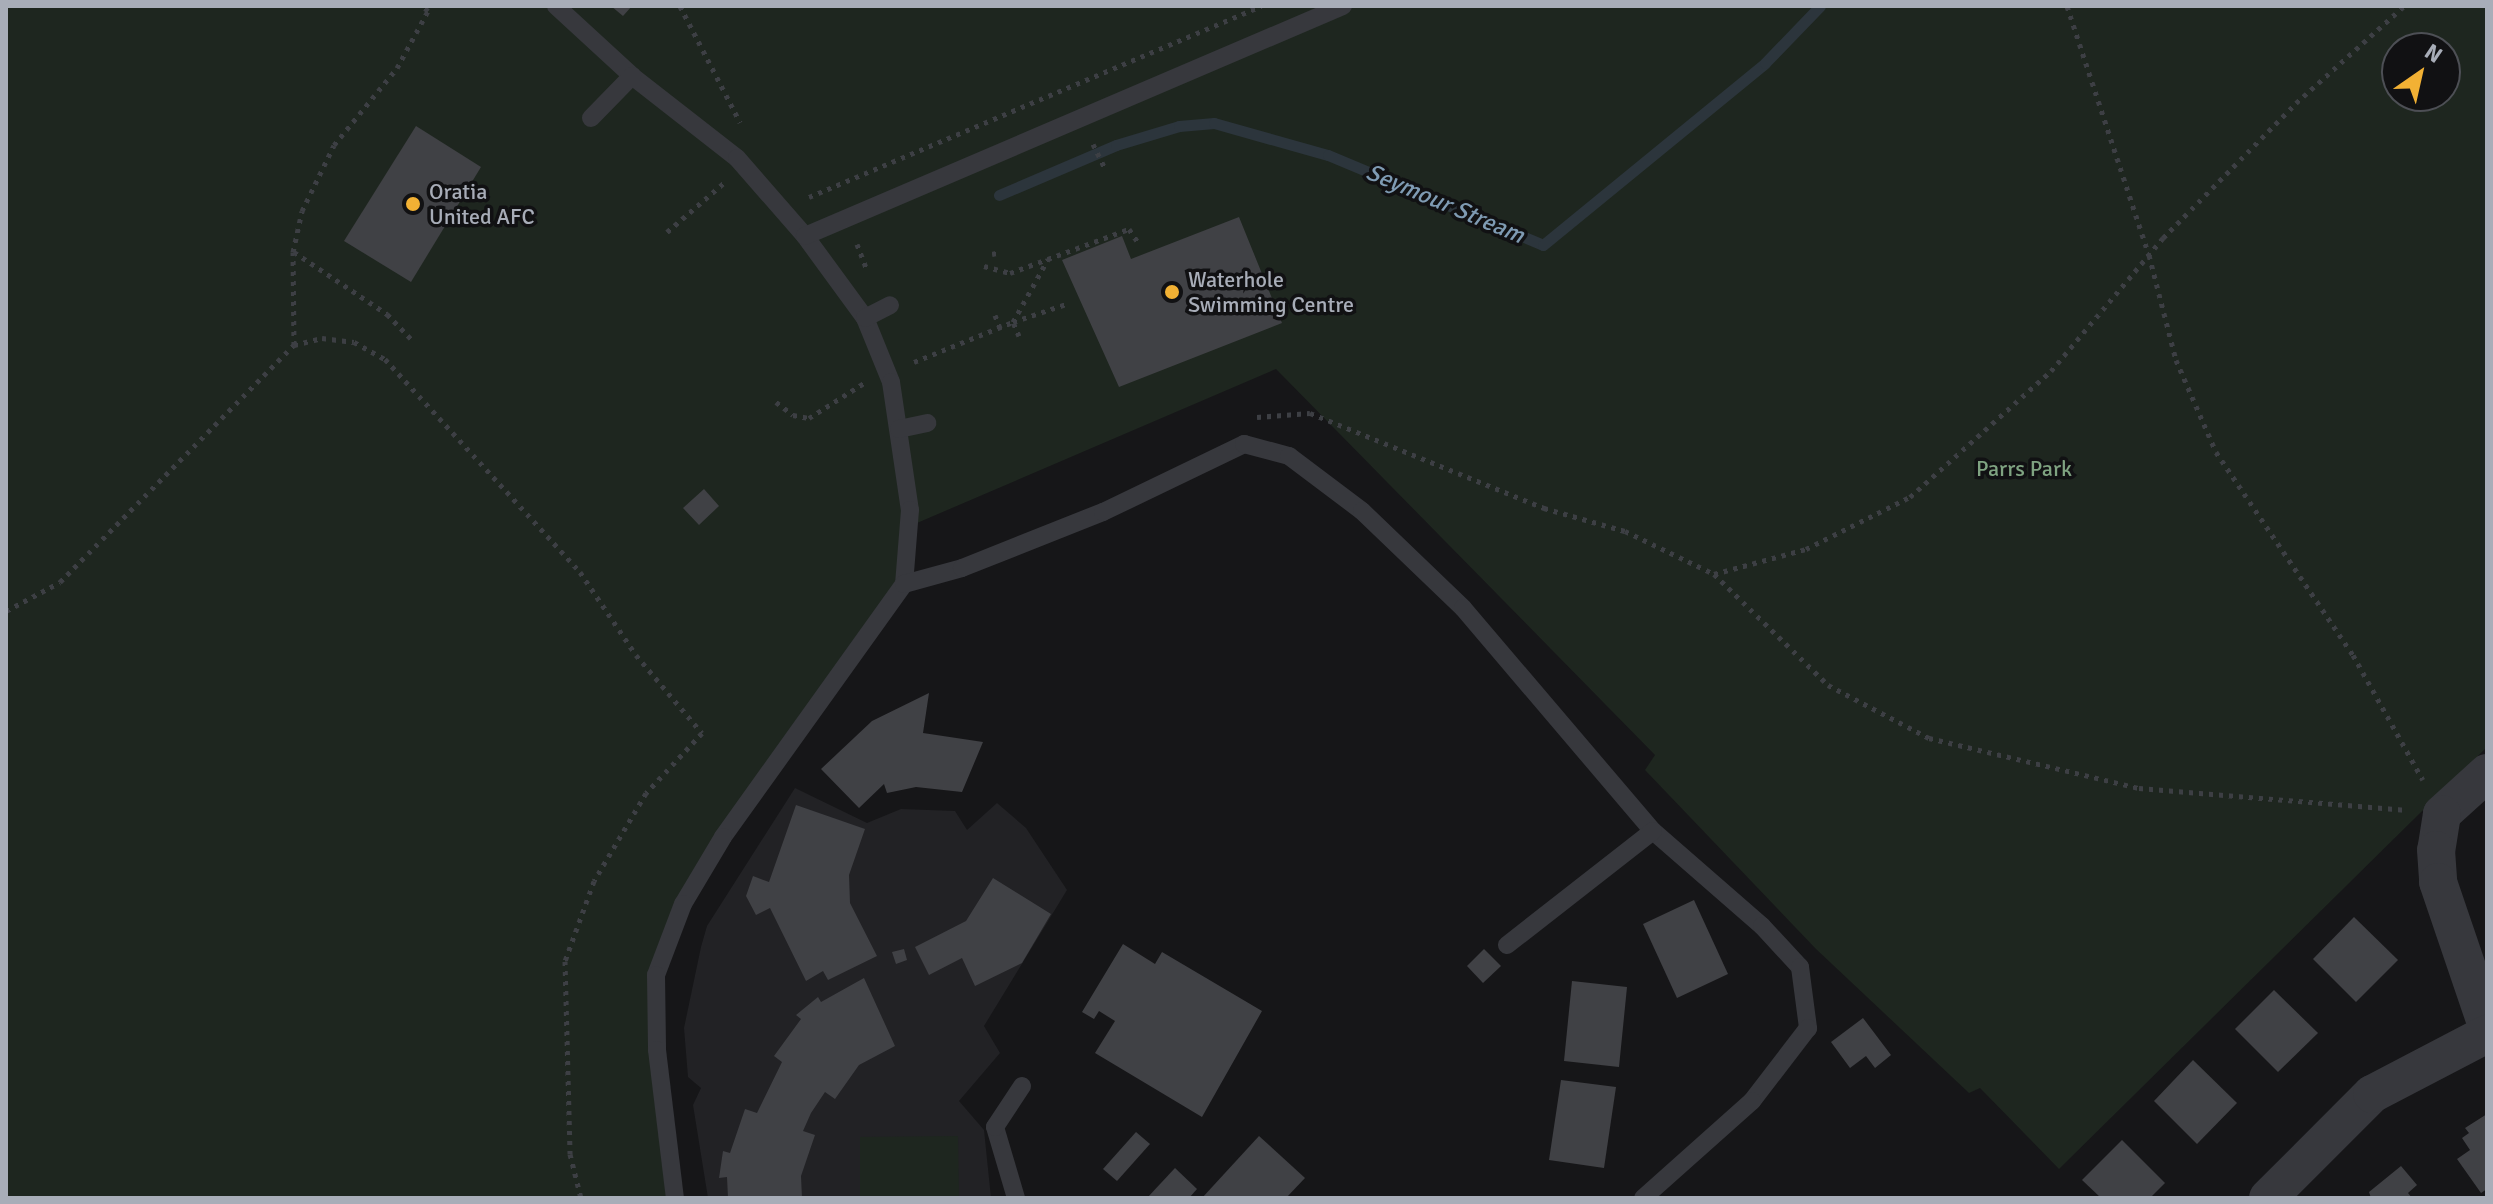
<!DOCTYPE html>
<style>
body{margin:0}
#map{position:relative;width:2493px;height:1204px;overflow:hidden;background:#161618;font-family:Signika,sans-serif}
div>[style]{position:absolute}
.built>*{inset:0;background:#222225}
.green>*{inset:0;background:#1e261f}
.stream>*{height:11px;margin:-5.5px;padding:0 5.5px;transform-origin:5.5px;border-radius:5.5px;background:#2c353c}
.building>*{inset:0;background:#404145}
.path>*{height:5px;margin-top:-2.5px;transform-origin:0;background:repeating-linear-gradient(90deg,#3d3f44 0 4px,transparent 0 10px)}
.service>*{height:18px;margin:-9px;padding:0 9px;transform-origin:9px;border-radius:9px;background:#37383d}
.minor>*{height:38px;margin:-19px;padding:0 19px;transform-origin:19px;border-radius:19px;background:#37383d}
.dots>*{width:22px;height:22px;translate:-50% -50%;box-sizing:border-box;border:4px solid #111113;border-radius:50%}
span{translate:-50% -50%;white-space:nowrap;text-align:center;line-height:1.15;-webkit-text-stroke:7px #111113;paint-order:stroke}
.poi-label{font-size:22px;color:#a8adb8}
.left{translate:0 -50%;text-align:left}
.park-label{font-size:22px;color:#7fa381}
.water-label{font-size:24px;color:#7f9bb3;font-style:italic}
.frame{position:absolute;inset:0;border:8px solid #a8adb8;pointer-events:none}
.north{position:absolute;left:2381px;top:32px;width:80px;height:80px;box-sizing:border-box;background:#111113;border:2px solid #4d4f55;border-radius:50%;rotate:34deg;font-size:22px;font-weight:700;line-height:32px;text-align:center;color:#a8adb8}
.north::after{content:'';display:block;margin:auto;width:28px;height:36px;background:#f2b134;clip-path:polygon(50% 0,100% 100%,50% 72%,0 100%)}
</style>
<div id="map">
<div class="built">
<div style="clip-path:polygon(795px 788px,867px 823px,901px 809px,955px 811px,967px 830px,997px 803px,1026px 828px,1067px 890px,984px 1026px,1000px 1053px,959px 1101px,984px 1130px,991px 1198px,708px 1198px,693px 1105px,701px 1088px,688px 1077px,684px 1028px,701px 947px,707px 926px)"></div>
</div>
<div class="green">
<div style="clip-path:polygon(evenodd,6px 6px,2487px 6px,2487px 747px,2059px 1169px,1980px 1088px,1969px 1093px,1816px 949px,1645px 770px,1655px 755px,1276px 369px,910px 526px,904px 584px,723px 837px,656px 975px,675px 1198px,6px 1198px,6px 6px,2397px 48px,2445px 48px,2445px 96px,2397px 96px,2397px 48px)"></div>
<div style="clip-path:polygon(958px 1136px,959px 1198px,860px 1198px,860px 1137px)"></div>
</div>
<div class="stream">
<div style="left:999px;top:195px;width:127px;rotate:-23.1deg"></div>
<div style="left:1116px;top:145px;width:66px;rotate:-16.8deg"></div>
<div style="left:1179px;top:126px;width:35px;rotate:-5deg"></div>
<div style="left:1214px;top:123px;width:118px;rotate:15.7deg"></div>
<div style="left:1328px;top:155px;width:233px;rotate:22.7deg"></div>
<div style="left:1543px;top:245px;width:287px;rotate:-39.3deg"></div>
<div style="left:1765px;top:63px;width:79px;rotate:-46deg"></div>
</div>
<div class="building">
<div style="clip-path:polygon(611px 6px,632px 6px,623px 16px)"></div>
<div style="clip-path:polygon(416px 126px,481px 167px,411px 282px,344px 241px)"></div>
<div style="clip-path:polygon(1239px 217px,1282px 323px,1119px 387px,1062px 260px,1122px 236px,1131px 259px)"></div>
<div style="clip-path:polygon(704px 489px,719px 506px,699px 525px,683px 508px)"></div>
<div style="clip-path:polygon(929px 693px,923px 733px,983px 742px,962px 792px,916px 787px,887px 793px,884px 784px,859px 808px,821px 769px,872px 721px)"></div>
<div style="clip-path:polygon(796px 805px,865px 829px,849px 875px,850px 903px,877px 956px,828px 980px,823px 971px,806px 981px,770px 908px,756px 915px,746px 896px,753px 876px,769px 882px)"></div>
<div style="clip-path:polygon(993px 878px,1051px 914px,1022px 963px,975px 986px,962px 958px,929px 975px,915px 947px,966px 921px)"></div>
<div style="clip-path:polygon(1694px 900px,1728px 974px,1677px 998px,1643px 924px)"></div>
<div style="clip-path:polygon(2354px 917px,2398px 960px,2356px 1002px,2313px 959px)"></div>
<div style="clip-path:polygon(1123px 944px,1155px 964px,1162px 952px,1262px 1011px,1202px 1117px,1095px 1053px,1115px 1021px,1099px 1011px,1094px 1019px,1082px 1012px)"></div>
<div style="clip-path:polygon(904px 949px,907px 960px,896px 964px,892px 952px)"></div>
<div style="clip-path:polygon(1484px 949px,1501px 966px,1483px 983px,1467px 966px)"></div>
<div style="clip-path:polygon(864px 978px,895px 1046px,859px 1065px,835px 1099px,825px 1092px,811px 1113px,803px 1131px,815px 1135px,801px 1176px,802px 1198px,728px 1198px,727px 1177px,719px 1178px,723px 1151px,730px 1153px,745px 1109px,757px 1113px,782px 1062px,774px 1056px,801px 1019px,796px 1015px,818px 997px,821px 1002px)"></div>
<div style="clip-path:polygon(1572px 981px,1627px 987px,1619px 1067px,1564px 1061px)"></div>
<div style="clip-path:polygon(2274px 990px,2318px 1033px,2278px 1072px,2235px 1029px)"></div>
<div style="clip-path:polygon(1863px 1018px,1891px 1055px,1875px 1068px,1866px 1056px,1850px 1068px,1831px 1042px)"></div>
<div style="clip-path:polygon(2193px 1060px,2237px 1103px,2197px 1144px,2154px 1101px)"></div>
<div style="clip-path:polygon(1561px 1080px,1616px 1087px,1604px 1168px,1549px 1160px)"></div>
<div style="clip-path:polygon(2487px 1114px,2487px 1189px,2481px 1193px,2457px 1159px,2470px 1150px,2462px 1138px,2469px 1133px,2465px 1128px)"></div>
<div style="clip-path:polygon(1136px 1132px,1150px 1144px,1117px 1181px,1103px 1169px)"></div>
<div style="clip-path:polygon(1259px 1136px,1305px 1178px,1286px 1198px,1202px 1198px)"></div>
<div style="clip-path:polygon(2122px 1140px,2165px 1183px,2150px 1198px,2101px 1198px,2082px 1180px)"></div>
<div style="clip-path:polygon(2401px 1166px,2417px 1185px,2408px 1193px,2412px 1198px,2371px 1198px,2369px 1192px)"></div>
<div style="clip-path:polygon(1175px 1168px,1197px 1189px,1189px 1198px,1147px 1198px)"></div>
</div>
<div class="path">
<div style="left:680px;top:6px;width:131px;rotate:62.7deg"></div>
<div style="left:2067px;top:6px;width:262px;rotate:71.8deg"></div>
<div style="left:2149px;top:255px;width:108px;rotate:75.6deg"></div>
<div style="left:2176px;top:360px;width:100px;rotate:66.5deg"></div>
<div style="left:2216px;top:452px;width:245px;rotate:56deg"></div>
<div style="left:2353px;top:655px;width:143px;rotate:60.8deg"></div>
<div style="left:1093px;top:144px;width:25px;rotate:64deg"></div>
<div style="left:809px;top:197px;width:491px;rotate:-22.9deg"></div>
<div style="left:667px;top:232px;width:77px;rotate:-40.8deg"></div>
<div style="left:857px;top:244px;width:26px;rotate:69deg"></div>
<div style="left:294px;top:252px;width:112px;rotate:33.7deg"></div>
<div style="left:387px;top:314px;width:37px;rotate:46deg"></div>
<div style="left:992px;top:254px;width:9px;rotate:-13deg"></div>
<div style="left:984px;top:266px;width:27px;rotate:15deg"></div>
<div style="left:1010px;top:273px;width:127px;rotate:-20.3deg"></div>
<div style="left:1129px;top:229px;width:18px;rotate:56deg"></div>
<div style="left:995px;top:315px;width:14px;rotate:69deg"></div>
<div style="left:1019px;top:336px;width:15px;rotate:-113deg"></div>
<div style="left:1013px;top:322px;width:59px;rotate:-18.7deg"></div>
<div style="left:294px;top:345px;width:93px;rotate:-90.6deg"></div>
<div style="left:293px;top:252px;width:42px;rotate:-77.6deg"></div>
<div style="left:302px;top:211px;width:73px;rotate:-64.1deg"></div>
<div style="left:334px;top:145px;width:99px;rotate:-50.7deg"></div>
<div style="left:397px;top:68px;width:65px;rotate:-61.5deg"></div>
<div style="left:428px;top:11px;width:7px;rotate:-135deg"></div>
<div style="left:914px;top:362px;width:107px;rotate:-22deg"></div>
<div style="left:1013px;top:322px;width:72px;rotate:-60.9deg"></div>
<div style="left:776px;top:402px;width:21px;rotate:37deg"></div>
<div style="left:793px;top:415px;width:16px;rotate:11deg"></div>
<div style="left:809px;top:418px;width:65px;rotate:-32.5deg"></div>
<div style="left:1257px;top:417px;width:53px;rotate:-4.3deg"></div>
<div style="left:1310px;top:413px;width:253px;rotate:22.1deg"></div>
<div style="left:1544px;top:508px;width:84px;rotate:15.9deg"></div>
<div style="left:1625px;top:531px;width:99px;rotate:25.8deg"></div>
<div style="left:1714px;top:574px;width:95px;rotate:-15.2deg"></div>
<div style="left:1806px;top:549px;width:116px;rotate:-26.6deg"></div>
<div style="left:1910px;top:497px;width:189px;rotate:-41.8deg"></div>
<div style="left:2051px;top:371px;width:174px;rotate:-49.9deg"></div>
<div style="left:2163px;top:238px;width:190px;rotate:-45.4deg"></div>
<div style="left:2296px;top:103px;width:145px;rotate:-41.9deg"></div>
<div style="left:1714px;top:574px;width:159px;rotate:44.2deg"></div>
<div style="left:1828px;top:685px;width:114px;rotate:27.7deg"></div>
<div style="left:1929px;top:738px;width:216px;rotate:13.4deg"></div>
<div style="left:2139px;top:788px;width:266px;rotate:4.7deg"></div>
<div style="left:6px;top:611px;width:61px;rotate:-28.2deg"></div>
<div style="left:60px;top:582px;width:333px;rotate:-45.4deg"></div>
<div style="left:294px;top:345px;width:29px;rotate:-14deg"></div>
<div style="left:322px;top:338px;width:32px;rotate:7deg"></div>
<div style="left:354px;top:342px;width:35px;rotate:29deg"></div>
<div style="left:385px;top:359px;width:289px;rotate:47.5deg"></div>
<div style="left:580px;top:572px;width:100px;rotate:56deg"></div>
<div style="left:636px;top:655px;width:102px;rotate:49.8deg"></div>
<div style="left:702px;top:733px;width:82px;rotate:133deg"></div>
<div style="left:646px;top:793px;width:102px;rotate:120.6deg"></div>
<div style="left:594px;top:881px;width:85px;rotate:109.9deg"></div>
<div style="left:565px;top:961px;width:193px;rotate:88.5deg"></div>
<div style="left:570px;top:1154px;width:45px;rotate:76deg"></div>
</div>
<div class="service">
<div style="left:556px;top:6px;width:103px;rotate:42.6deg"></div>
<div style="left:632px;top:76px;width:133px;rotate:38deg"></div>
<div style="left:737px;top:158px;width:103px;rotate:48.9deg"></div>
<div style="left:805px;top:236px;width:102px;rotate:53.8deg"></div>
<div style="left:865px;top:318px;width:69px;rotate:67.9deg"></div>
<div style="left:891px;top:382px;width:129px;rotate:81.6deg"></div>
<div style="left:910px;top:510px;width:74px;rotate:94.6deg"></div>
<div style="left:904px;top:584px;width:311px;rotate:125.6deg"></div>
<div style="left:723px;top:837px;width:78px;rotate:120.8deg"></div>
<div style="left:683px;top:904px;width:76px;rotate:110.8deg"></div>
<div style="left:656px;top:975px;width:75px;rotate:89.2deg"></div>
<div style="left:657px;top:1050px;width:149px;rotate:83.1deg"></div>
<div style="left:591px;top:118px;width:59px;rotate:-45.7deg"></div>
<div style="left:805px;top:236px;width:585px;rotate:-23.15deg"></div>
<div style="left:865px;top:318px;width:28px;rotate:-27deg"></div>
<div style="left:899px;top:429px;width:29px;rotate:-12deg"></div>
<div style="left:904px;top:584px;width:60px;rotate:-15.4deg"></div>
<div style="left:962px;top:568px;width:152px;rotate:-21.7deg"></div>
<div style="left:1103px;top:512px;width:157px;rotate:-25.7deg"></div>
<div style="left:1244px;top:444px;width:47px;rotate:14.9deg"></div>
<div style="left:1289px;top:456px;width:91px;rotate:37deg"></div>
<div style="left:1362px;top:511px;width:140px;rotate:43.8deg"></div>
<div style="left:1463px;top:608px;width:293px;rotate:49.6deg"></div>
<div style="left:1653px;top:831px;width:145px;rotate:41.1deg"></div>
<div style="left:1762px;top:926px;width:56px;rotate:47.2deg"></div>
<div style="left:1800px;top:967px;width:62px;rotate:82.5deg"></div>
<div style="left:1808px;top:1028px;width:92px;rotate:127.5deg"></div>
<div style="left:1752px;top:1101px;width:146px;rotate:138.3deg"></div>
<div style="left:1507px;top:945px;width:185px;rotate:-38deg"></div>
<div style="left:1016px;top:1198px;width:74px;rotate:-106.5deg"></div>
<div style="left:995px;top:1127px;width:49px;rotate:-56.6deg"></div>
</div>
<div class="minor">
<div style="left:2487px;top:773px;width:61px;rotate:137.7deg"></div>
<div style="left:2442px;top:814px;width:36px;rotate:99deg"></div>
<div style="left:2436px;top:850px;width:32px;rotate:86deg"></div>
<div style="left:2438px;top:882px;width:152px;rotate:71.2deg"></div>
<div style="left:2268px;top:1198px;width:147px;rotate:-45deg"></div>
<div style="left:2372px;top:1094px;width:130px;rotate:-27.6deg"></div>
</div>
<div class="dots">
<div style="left:413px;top:204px;background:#f2b134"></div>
<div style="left:1172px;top:292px;background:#f2b134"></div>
</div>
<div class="poi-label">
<span class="left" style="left:429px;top:204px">Oratia<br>United AFC</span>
<span class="left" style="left:1188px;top:292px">Waterhole<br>Swimming Centre</span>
</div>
<div class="park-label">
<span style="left:2024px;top:469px">Parrs Park</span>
</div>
<div class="water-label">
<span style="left:1445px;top:204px;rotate:23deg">Seymour Stream</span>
</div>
<div class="frame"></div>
<div class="north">N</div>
</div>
